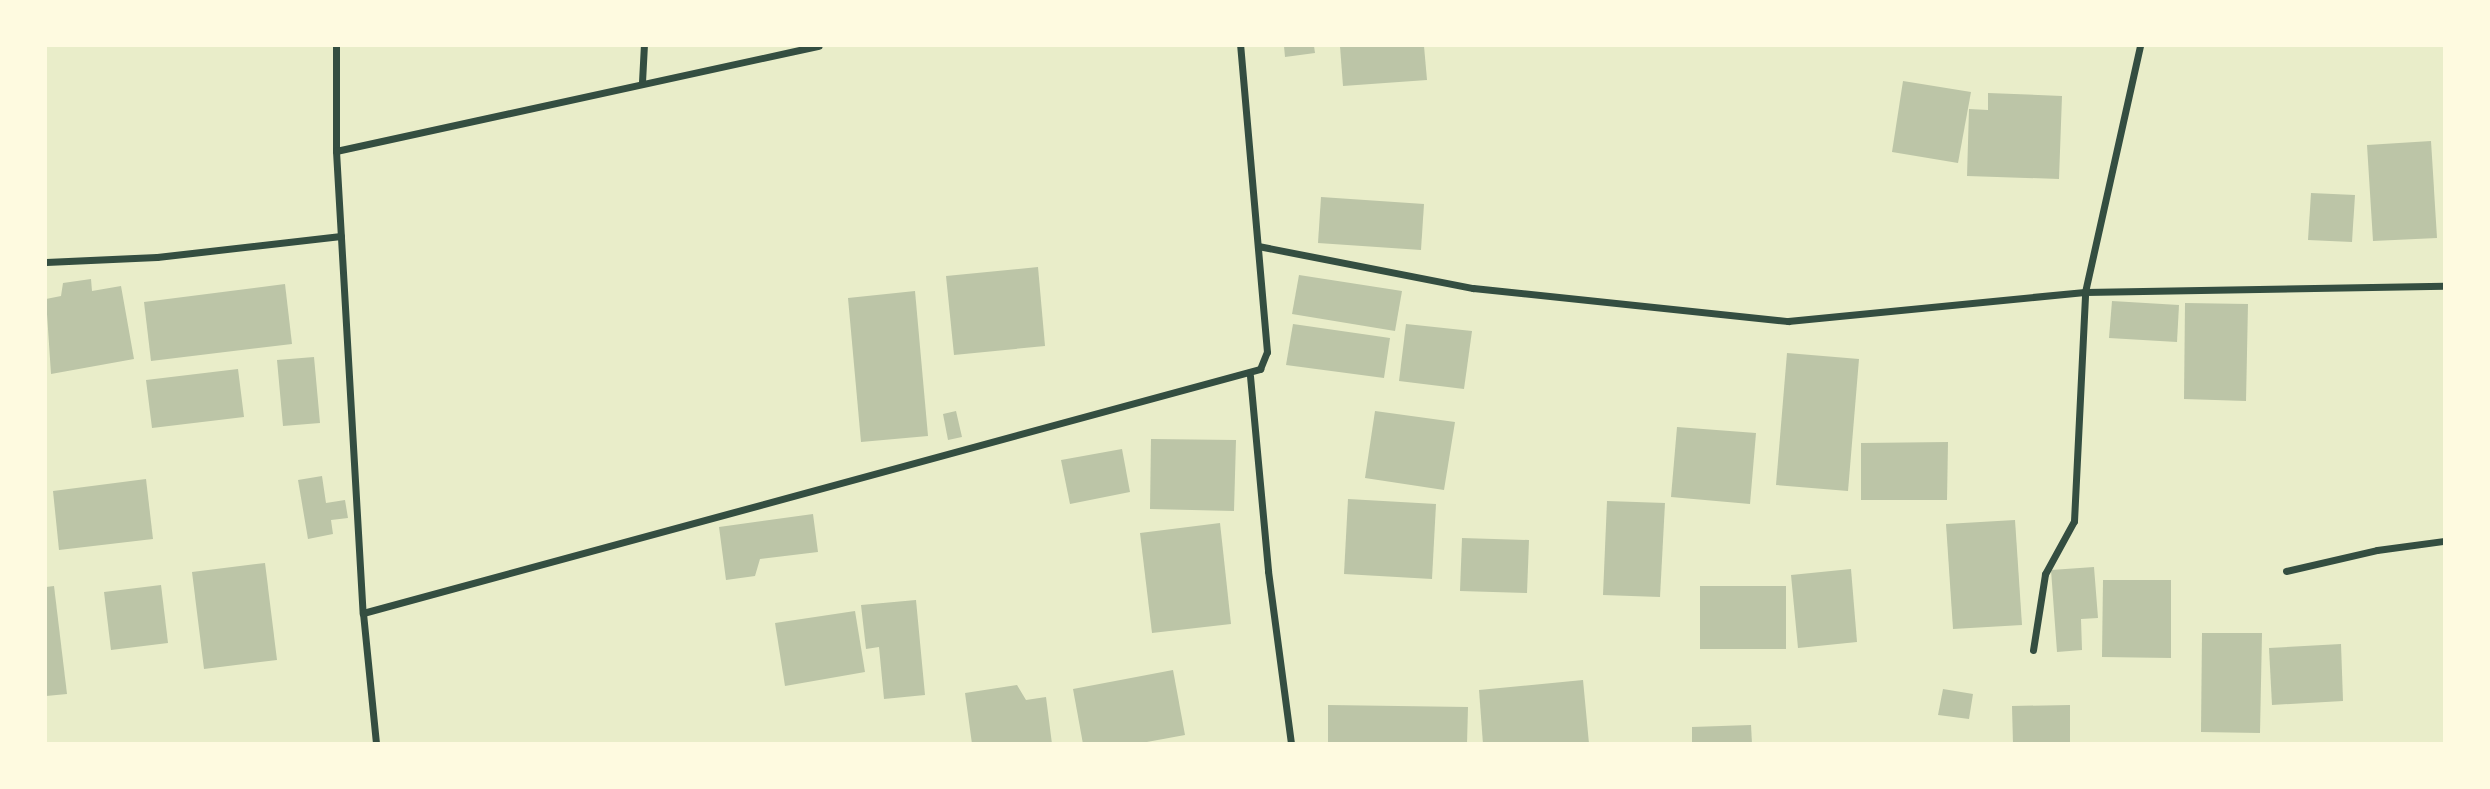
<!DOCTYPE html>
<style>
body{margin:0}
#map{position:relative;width:2490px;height:789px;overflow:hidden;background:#e9edc9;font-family:Spectral,serif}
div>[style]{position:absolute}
.building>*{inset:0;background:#bcc5a7}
.minor>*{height:7px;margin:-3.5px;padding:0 3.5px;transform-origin:3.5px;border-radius:3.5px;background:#344e41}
span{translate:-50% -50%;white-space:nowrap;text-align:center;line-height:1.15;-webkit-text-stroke:7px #fefae0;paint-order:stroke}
.frame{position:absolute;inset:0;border:47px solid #fefae0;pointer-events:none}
</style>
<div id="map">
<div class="building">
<div style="clip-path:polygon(1284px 46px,1314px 46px,1315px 53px,1285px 57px)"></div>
<div style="clip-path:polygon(1340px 46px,1424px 46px,1427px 80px,1343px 86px)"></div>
<div style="clip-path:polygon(1903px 81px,1971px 92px,1958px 163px,1892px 152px)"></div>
<div style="clip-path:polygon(1988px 93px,2062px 96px,2059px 179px,1967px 176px,1969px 109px,1988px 110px)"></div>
<div style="clip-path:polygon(2431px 141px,2437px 238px,2373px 241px,2367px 145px)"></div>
<div style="clip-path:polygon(2311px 193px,2355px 195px,2352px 242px,2308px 240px)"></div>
<div style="clip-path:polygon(1321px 197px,1424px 204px,1421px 250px,1318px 243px)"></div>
<div style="clip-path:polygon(1038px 267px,1045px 346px,954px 355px,946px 276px)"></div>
<div style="clip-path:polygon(1299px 275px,1402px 291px,1395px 331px,1292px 314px)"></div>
<div style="clip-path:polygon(91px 279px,92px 291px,121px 286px,134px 359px,51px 374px,46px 299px,61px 296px,63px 283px)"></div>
<div style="clip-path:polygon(285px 284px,292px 344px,151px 361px,144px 302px)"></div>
<div style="clip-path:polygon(915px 291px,928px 436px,861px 442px,848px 298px)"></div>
<div style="clip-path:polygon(2112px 301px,2179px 305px,2177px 342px,2109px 338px)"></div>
<div style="clip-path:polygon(2185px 303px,2248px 304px,2246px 401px,2184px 399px)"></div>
<div style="clip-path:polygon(1293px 324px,1390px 338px,1384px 378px,1286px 365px)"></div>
<div style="clip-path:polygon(1406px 324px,1472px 331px,1464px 389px,1399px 381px)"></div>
<div style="clip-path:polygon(1787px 353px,1859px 359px,1848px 491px,1776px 485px)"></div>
<div style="clip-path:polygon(314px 357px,320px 423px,283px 426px,277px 360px)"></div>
<div style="clip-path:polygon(238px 369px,244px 417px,152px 428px,146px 380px)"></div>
<div style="clip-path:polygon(956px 411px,962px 437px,948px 440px,943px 414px)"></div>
<div style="clip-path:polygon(1375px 411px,1455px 422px,1444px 490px,1365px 478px)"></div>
<div style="clip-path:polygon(1677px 427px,1756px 433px,1750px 504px,1671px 497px)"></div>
<div style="clip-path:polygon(1151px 439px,1236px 440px,1234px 511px,1150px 509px)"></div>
<div style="clip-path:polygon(1948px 442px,1947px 500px,1861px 500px,1861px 443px)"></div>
<div style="clip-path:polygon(1122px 449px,1130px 492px,1070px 504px,1061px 460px)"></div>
<div style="clip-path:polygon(322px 476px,326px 503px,345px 500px,348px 518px,331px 520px,333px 534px,308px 539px,298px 480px)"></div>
<div style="clip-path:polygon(146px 479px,153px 539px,59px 550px,53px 491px)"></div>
<div style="clip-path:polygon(1348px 499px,1436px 504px,1432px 579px,1344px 574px)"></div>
<div style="clip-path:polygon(1607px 501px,1665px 503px,1660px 597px,1603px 595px)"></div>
<div style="clip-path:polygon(813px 514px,818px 552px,760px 559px,755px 576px,726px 580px,719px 527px)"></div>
<div style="clip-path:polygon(2015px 520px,2022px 625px,1953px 629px,1946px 524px)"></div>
<div style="clip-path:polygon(1220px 523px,1231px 624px,1152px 633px,1140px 533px)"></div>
<div style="clip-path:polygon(1462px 538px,1529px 540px,1527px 593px,1460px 591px)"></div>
<div style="clip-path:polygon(265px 563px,277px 660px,204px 669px,192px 572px)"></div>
<div style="clip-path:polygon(2094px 567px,2098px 618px,2081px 619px,2082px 650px,2057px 652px,2051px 570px)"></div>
<div style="clip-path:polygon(1851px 569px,1857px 642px,1798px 648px,1791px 575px)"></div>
<div style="clip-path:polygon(2103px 580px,2171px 580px,2171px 658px,2102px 657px)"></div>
<div style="clip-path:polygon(161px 585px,168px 643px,111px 650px,104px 592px)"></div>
<div style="clip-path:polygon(54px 586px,67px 694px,46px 696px,46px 587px)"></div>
<div style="clip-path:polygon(1700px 586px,1786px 586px,1786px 649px,1700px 649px)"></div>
<div style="clip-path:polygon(916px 600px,925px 695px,884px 699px,879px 647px,866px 649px,861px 605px)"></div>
<div style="clip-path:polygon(855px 611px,865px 672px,785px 686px,775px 623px)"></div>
<div style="clip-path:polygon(2202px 633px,2262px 633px,2260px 733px,2201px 732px)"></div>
<div style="clip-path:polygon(2341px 644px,2343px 701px,2272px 705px,2269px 648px)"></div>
<div style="clip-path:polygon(1173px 670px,1185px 735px,1136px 744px,1083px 744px,1073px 689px)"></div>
<div style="clip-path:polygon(1583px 680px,1589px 744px,1483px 744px,1479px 690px)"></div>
<div style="clip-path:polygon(1017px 685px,1026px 700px,1046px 697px,1052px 744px,972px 744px,965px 693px)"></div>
<div style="clip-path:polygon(1943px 689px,1973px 694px,1969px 719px,1938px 715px)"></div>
<div style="clip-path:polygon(1328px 705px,1468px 707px,1467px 744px,1328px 744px)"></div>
<div style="clip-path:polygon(2070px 705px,2070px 744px,2013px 744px,2012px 706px)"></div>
<div style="clip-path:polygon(1751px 725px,1752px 744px,1692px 744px,1692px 727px)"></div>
</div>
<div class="minor">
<div style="left:336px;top:46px;width:105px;rotate:90deg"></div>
<div style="left:336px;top:151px;width:463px;rotate:86.7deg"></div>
<div style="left:363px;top:613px;width:132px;rotate:84.3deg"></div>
<div style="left:642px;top:82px;width:36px;rotate:-87deg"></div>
<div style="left:336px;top:151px;width:494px;rotate:-12.3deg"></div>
<div style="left:1258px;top:246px;width:219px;rotate:11.1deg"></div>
<div style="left:1473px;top:288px;width:317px;rotate:6deg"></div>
<div style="left:1788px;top:321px;width:298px;rotate:-5.6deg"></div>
<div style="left:2085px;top:292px;width:359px;rotate:-1deg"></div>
<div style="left:46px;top:262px;width:111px;rotate:-2.6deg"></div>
<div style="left:157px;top:257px;width:185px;rotate:-6.5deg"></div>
<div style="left:1250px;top:376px;width:196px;rotate:84.7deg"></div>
<div style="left:1268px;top:571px;width:175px;rotate:82.4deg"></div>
<div style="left:2286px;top:571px;width:93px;rotate:-13deg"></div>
<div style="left:2377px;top:550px;width:68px;rotate:-7.7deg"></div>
<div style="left:363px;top:613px;width:930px;rotate:-15.22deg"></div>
<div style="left:1260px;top:369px;width:18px;rotate:-68deg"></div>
<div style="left:1267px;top:352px;width:307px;rotate:-95deg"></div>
<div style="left:2033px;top:650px;width:77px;rotate:-81deg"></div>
<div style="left:2045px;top:574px;width:60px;rotate:-61.3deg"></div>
<div style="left:2074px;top:521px;width:229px;rotate:-87.2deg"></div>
<div style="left:2085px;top:292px;width:252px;rotate:-77.4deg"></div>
</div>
<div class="frame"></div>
</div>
